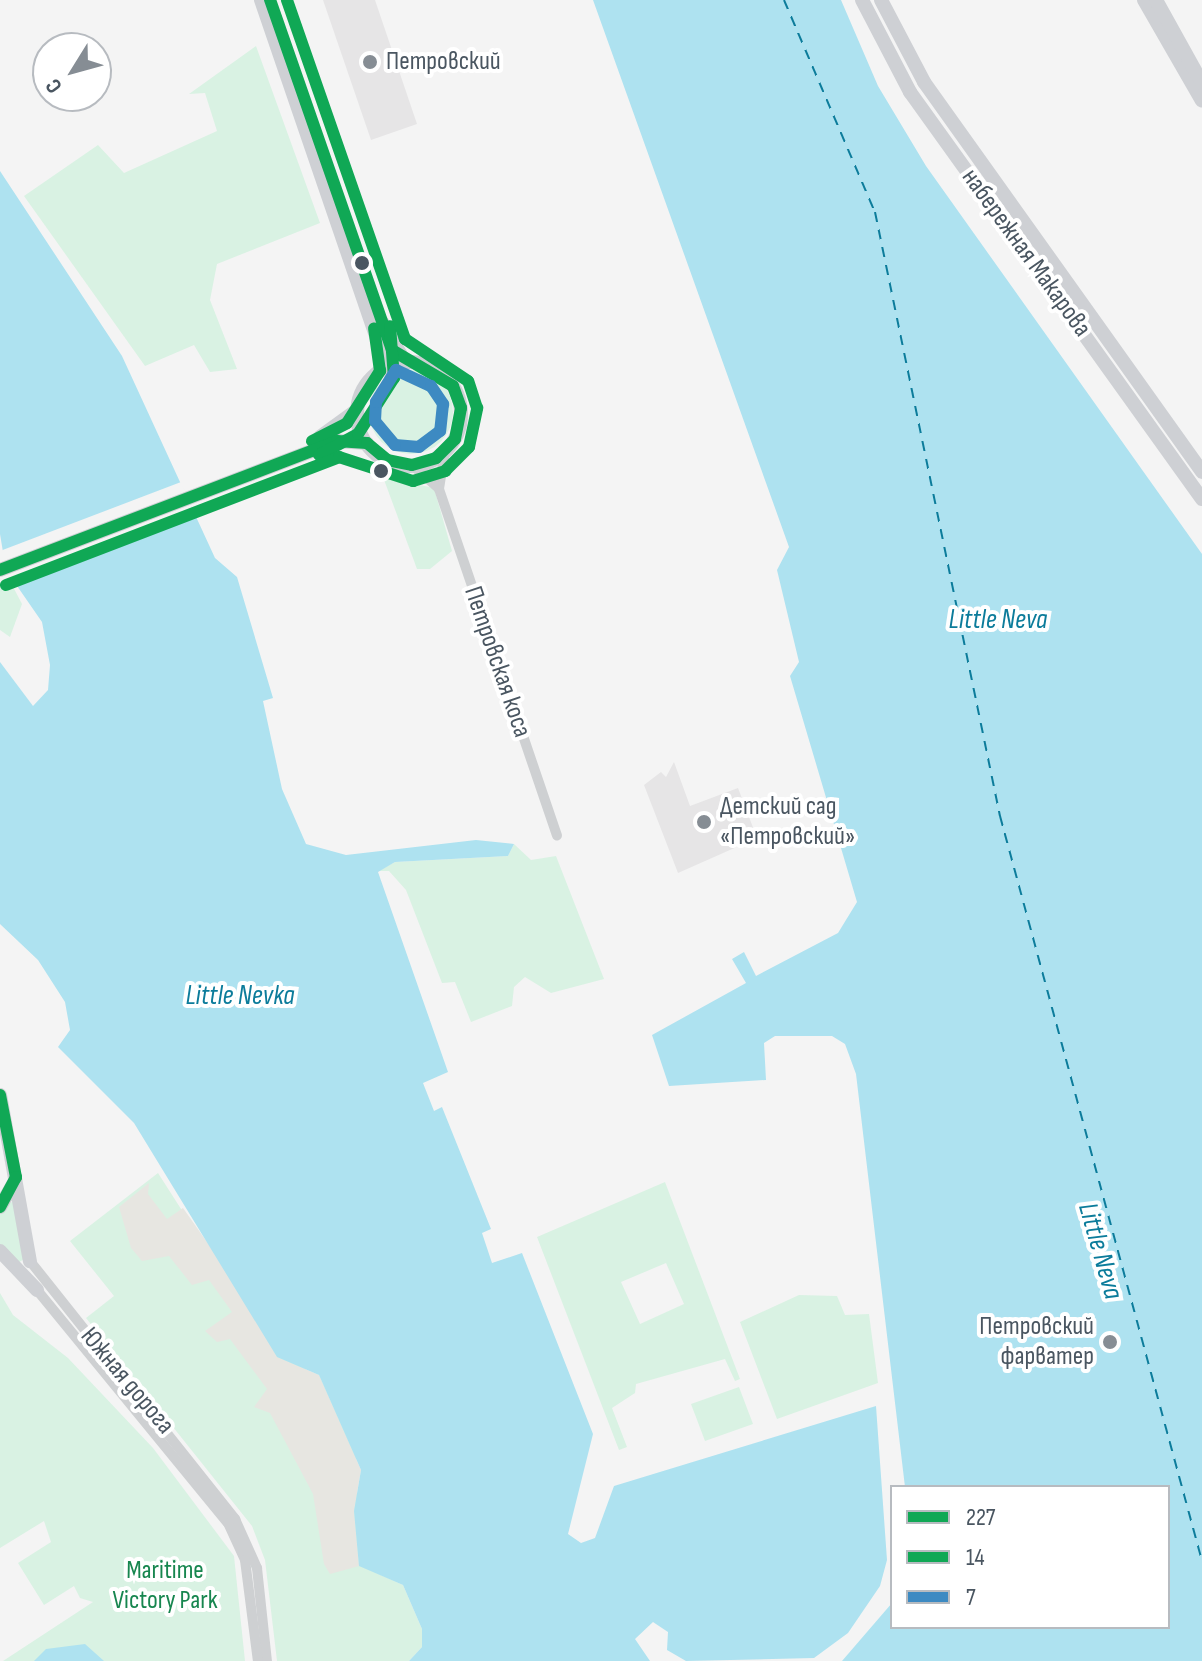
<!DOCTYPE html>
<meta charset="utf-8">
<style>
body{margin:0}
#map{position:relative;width:1202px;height:1661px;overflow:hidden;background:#f4f4f4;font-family:"Sofia Sans Condensed",sans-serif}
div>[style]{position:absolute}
.education>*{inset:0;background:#e6e5e6}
.green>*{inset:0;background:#d9f2e3}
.round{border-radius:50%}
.sand>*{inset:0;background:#e7e6e1}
.water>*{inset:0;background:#aee2f0}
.pier>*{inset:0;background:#f4f4f4}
.ferry>*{height:2px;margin-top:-1px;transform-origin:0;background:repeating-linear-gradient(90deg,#0c7c9b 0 10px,transparent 0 18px)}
.street>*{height:10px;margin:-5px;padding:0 5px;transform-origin:5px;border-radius:5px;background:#ced0d2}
.secondary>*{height:14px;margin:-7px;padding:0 7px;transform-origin:7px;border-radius:7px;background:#ced0d4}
.secondary>.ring{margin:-7px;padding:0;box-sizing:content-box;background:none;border:14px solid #ced0d4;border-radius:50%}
.bus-1>*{height:12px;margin:-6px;padding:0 6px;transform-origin:6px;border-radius:6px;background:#10a855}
.bus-2>*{height:12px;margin:-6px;padding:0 6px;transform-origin:6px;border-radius:6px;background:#10a855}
.bus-3>*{height:12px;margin:-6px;padding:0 6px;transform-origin:6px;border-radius:6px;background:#3d8ac2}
.dots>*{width:22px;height:22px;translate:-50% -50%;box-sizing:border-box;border:4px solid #fff;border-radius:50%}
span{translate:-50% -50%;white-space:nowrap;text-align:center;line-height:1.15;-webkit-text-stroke:8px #fff;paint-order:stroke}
.poi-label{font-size:26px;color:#4a5661}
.left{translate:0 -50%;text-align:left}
.right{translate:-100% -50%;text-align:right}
.street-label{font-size:26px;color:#4a5661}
.park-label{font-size:26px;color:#17864f}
.water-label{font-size:28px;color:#0c7c9b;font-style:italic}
.legend{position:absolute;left:890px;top:1485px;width:280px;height:144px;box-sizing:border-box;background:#fff;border:2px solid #b7bbc0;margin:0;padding:10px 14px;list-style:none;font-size:24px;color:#4a5661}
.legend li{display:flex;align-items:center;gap:16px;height:40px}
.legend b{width:40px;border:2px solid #b7bbc0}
.north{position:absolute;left:32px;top:32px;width:80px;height:80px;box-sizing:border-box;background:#fff;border:2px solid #b7bbc0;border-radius:50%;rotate:233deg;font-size:22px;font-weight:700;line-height:32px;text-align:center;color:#4a5661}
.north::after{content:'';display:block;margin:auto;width:28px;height:36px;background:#868d94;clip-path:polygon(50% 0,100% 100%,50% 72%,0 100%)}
</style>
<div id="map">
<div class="education">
<div style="clip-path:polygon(323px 0,375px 0,417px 124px,371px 140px)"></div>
<div style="clip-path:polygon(674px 762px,690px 806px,738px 788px,757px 838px,678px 873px,644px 785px,661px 772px,666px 777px)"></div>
</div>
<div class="green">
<div style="clip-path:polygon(256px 46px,320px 223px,217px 264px,210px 300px,237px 369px,210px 372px,194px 345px,145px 366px,24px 196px,98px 145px,124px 173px,217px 131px,205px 93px,189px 94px)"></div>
<div class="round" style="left:369px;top:370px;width:84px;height:84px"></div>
<div style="clip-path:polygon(383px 477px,434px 488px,452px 551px,430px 569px,417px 569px)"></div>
<div style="clip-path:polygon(10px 581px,22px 604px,10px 637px,0 630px,0 586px)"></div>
<div style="clip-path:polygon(514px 844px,531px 860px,556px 856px,604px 979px,551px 993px,525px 977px,514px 987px,512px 1006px,471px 1022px,455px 982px,442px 983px,406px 890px,389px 871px,378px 871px,395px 862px,508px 856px)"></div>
<div style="clip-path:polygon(158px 1173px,222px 1273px,307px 1371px,319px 1375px,356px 1457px,359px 1565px,403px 1585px,422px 1629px,422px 1647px,409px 1661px,277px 1661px,265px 1560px,252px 1526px,86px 1318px,114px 1296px,70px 1241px)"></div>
<div style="clip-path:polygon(evenodd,665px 1182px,740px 1379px,735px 1381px,725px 1359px,636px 1384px,635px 1393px,612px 1408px,627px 1447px,619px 1450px,537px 1237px,665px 1182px,666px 1263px,684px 1304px,640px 1324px,621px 1282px,666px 1263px)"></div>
<div style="clip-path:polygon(14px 1200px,26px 1258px,16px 1264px,0 1246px,0 1212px)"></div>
<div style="clip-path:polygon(0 1293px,13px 1315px,68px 1358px,153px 1448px,234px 1556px,245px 1661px,3px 1661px,93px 1602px,80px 1598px,74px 1586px,44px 1605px,18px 1563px,51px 1542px,44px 1521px,0 1548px)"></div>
<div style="clip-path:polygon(799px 1295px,837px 1296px,845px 1315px,869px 1314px,878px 1383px,777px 1419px,740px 1322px)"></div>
<div style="clip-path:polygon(739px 1387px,753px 1424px,705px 1441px,691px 1404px)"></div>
</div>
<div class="sand">
<div style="clip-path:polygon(149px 1183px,148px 1194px,167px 1219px,183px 1208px,250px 1303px,277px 1357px,319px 1375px,361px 1470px,354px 1511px,359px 1566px,330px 1574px,324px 1564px,313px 1494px,270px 1413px,254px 1407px,267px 1389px,230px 1339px,217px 1342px,205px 1331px,232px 1312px,209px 1280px,192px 1285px,169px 1256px,142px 1261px,131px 1248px,119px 1207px)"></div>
</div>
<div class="water">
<div style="clip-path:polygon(593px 0,841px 0,878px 86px,926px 166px,1202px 554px,1202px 1661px,842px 1661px,892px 1603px,892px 1627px,1168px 1627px,1168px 1487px,905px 1487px,856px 1074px,845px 1044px,832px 1036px,775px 1036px,764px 1043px,766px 1080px,669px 1086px,652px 1035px,746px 983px,732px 959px,744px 952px,756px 976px,838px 933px,857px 902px,790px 676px,799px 662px,777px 570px,789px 547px)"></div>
<div style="clip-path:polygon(0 171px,122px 356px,215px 558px,237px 577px,273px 698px,263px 701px,282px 789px,306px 844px,346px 855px,476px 840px,514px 844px,508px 856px,395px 862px,378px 872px,448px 1072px,423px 1083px,434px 1111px,442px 1107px,491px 1229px,482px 1233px,492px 1263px,522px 1253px,593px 1434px,568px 1534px,581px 1543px,595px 1538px,614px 1486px,876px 1406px,887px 1560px,880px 1586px,848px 1633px,814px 1658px,686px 1661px,667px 1650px,668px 1632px,653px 1622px,635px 1639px,650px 1661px,409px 1661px,422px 1647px,422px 1629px,403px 1585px,359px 1566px,354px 1511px,361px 1470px,319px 1375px,277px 1357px,134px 1123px,58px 1047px,70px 1030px,65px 1002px,38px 960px,0 924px,0 662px,33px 706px,48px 690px,50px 665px,42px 622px,6px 570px,0 534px)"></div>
<div style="clip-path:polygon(85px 1644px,104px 1661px,34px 1661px,46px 1649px)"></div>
</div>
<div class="pier">
<div style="clip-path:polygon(181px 482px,192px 508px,7px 579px,2px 571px,0 551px)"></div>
</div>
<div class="ferry">
<div style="left:784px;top:0;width:231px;rotate:66.8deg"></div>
<div style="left:875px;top:212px;width:617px;rotate:78.31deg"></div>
<div style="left:1000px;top:816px;width:772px;rotate:74.83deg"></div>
</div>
<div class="street">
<div style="left:445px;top:451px;width:38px;rotate:99deg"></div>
<div style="left:439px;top:489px;width:366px;rotate:71.2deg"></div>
<div style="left:412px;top:465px;width:35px;rotate:41deg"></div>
<div style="left:30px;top:1261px;width:330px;rotate:51.5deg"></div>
<div style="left:235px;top:1519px;width:54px;rotate:65.8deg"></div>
<div style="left:257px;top:1568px;width:94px;rotate:83.9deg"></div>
<div style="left:37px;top:1290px;width:301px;rotate:50.7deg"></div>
<div style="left:228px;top:1523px;width:41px;rotate:65.3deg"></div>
<div style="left:245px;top:1560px;width:102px;rotate:82.7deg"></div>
</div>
<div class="secondary">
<div style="left:261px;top:0;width:373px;rotate:71.1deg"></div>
<div style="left:382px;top:353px;width:18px;rotate:96deg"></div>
<div style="left:862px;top:0;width:104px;rotate:62.4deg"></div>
<div style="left:910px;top:92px;width:501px;rotate:54.34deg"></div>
<div style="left:881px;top:0;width:93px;rotate:62.3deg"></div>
<div style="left:924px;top:82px;width:479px;rotate:54.5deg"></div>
<div style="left:1144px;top:0;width:116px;rotate:60.1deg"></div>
<div style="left:1156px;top:0;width:95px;rotate:61deg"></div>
<div style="left:382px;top:322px;width:46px;rotate:60.1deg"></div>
<div class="ring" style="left:357px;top:362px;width:90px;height:90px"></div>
<div style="left:320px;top:437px;width:46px;rotate:-36.1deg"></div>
<div style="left:0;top:570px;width:361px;rotate:-20.9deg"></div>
<div style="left:337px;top:441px;width:30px;rotate:4deg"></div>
<div style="left:0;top:1095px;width:169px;rotate:79.8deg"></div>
<div style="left:0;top:1207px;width:30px;rotate:-60deg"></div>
<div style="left:0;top:1251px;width:54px;rotate:46.5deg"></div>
</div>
<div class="bus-1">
<div style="left:312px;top:441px;width:39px;rotate:-27deg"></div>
<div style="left:347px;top:423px;width:62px;rotate:-57.6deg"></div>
<div style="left:380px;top:371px;width:43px;rotate:-97.9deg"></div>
<div style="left:0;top:570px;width:361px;rotate:-20.9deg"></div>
<div style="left:337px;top:441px;width:30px;rotate:4deg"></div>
<div style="left:367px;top:443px;width:26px;rotate:40deg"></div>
<div style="left:387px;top:460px;width:25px;rotate:11deg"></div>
<div style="left:412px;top:465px;width:25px;rotate:-16deg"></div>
<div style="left:436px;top:458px;width:27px;rotate:-45deg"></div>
<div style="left:455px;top:439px;width:32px;rotate:-79deg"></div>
<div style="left:461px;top:408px;width:23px;rotate:-110deg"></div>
<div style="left:453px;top:386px;width:71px;rotate:-149.5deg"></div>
<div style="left:392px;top:350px;width:371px;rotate:-109.2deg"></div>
<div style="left:0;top:1095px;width:84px;rotate:79deg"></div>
<div style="left:16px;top:1177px;width:34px;rotate:118deg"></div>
</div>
<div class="bus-2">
<div style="left:319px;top:455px;width:44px;rotate:-28.3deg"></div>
<div style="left:358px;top:434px;width:67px;rotate:-57.3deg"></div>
<div style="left:394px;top:378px;width:52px;rotate:-94.4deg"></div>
<div style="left:6px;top:585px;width:357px;rotate:-21deg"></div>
<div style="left:339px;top:457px;width:78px;rotate:18deg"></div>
<div style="left:413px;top:481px;width:34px;rotate:-17deg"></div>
<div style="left:445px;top:471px;width:34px;rotate:-45deg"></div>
<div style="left:469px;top:447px;width:40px;rotate:-78deg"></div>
<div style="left:477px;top:408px;width:28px;rotate:-108deg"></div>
<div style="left:468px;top:381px;width:76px;rotate:-146.3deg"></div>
<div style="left:405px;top:339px;width:359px;rotate:-109.2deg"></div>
</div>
<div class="bus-3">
<div style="left:396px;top:370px;width:38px;rotate:25deg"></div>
<div style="left:431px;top:386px;width:22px;rotate:56deg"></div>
<div style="left:443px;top:404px;width:27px;rotate:96deg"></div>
<div style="left:440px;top:431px;width:26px;rotate:143deg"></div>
<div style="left:419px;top:447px;width:24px;rotate:-175deg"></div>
<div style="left:395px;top:445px;width:31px;rotate:-130deg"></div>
<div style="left:375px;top:421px;width:19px;rotate:-87deg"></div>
<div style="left:376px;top:402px;width:38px;rotate:-58deg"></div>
</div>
<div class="dots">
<div style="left:370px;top:62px;background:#868d94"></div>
<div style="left:362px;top:263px;background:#4a5661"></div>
<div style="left:381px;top:471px;background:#4a5661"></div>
<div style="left:704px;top:822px;background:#868d94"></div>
<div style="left:1110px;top:1342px;background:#868d94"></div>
</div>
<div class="poi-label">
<span class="left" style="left:386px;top:62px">Петровский</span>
<span class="left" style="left:720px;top:822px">Детский сад<br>«Петровский»</span>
<span class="right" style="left:1094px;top:1342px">Петровский<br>фарватер</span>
</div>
<div class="street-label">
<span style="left:1026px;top:253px;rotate:54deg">набережная Макарова</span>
<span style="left:497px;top:662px;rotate:71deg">Петровская коса</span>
<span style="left:127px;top:1381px;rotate:50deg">Южная дорога</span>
</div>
<div class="park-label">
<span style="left:165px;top:1586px">Maritime<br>Victory Park</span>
</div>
<div class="water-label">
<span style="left:998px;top:620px">Little Neva</span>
<span style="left:240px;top:996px">Little Nevka</span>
<span style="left:1100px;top:1251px;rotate:74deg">Little Neva</span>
</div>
<ul class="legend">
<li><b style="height:10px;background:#10a855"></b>227</li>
<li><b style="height:10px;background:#10a855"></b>14</li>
<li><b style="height:10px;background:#3d8ac2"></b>7</li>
</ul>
<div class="north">С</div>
</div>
